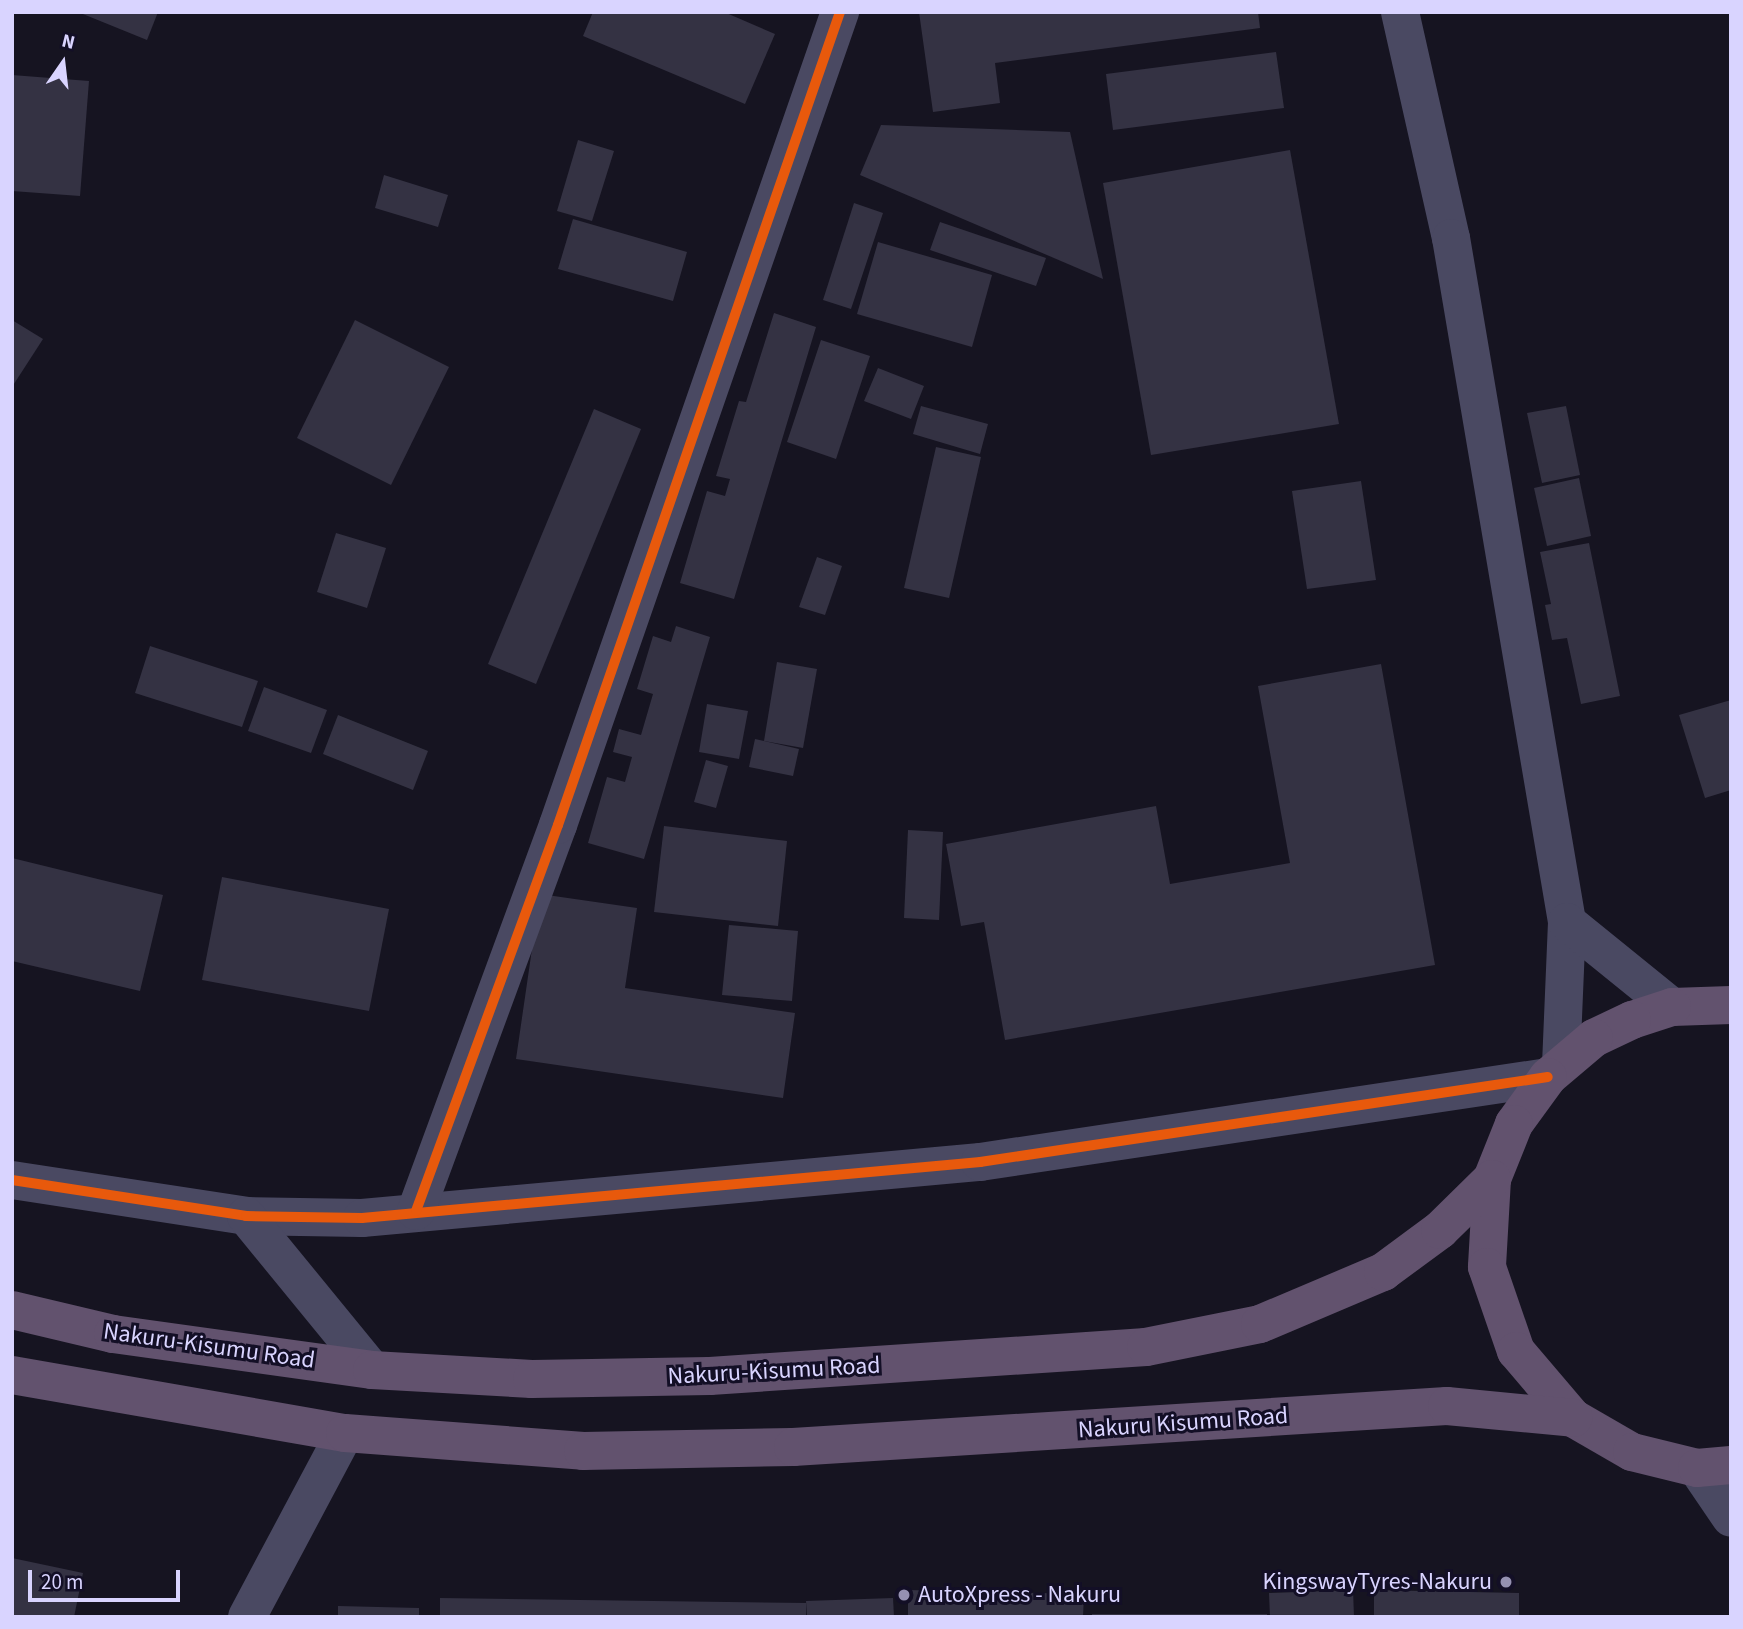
<!DOCTYPE html>
<style>
body{margin:0}
#map{position:relative;width:1743px;height:1629px;overflow:hidden;background:#161421;font-family:"Source Sans 3",sans-serif}
div>[style]{position:absolute}
.building>*{inset:0;background:#343243}
.minor>*{height:38px;margin:-19px;padding:0 19px;transform-origin:19px;border-radius:19px;background:#4a4962}
.tertiary>*{height:38px;margin:-19px;padding:0 19px;transform-origin:19px;border-radius:19px;background:#4a4962}
.trunk>*{height:38px;margin:-19px;padding:0 19px;transform-origin:19px;border-radius:19px;background:#62526e}
.cycleway>*{height:10px;margin:-5px;padding:0 5px;transform-origin:5px;border-radius:5px;background:#e8590c}
.dots>*{width:19px;height:19px;translate:-50% -50%;box-sizing:border-box;border:4px solid #130f26;border-radius:50%}
span{translate:-50% -50%;white-space:nowrap;text-align:center;line-height:1.15;-webkit-text-stroke:6px #130f26;paint-order:stroke}
.street-label{font-size:24px;color:#d9d4ff}
.poi-label{font-size:24px;color:#d9d4ff}
.right{translate:-100% -50%;text-align:right}
.left{translate:0 -50%;text-align:left}
.frame{position:absolute;inset:0;border:14px solid #d9d4ff;pointer-events:none}
.north{position:absolute;left:28px;top:28px;width:70px;height:70px;-webkit-text-stroke:5px #130f26;paint-order:stroke;rotate:14deg;font-size:19px;font-weight:700;line-height:28px;text-align:center;color:#d9d4ff}
.north::after{content:'';display:block;margin:auto;width:24px;height:32px;background:#d9d4ff;clip-path:polygon(50% 0,100% 100%,50% 72%,0 100%)}
.scale{position:absolute;left:28px;top:1570px;width:152px;height:32px;box-sizing:border-box;border:4px solid #d9d4ff;border-top:0;padding-left:9px;font-size:21px;line-height:24px;white-space:nowrap;color:#d9d4ff;-webkit-text-stroke:5px #130f26;paint-order:stroke}
</style>
<div id="map">
<div class="building">
<i style="clip-path:polygon(78px 12px,158px 12px,147px 40px)"></i>
<i style="clip-path:polygon(593px 12px,724px 12px,775px 34px,745px 104px,583px 36px)"></i>
<i style="clip-path:polygon(919px 12px,1258px 12px,1260px 28px,995px 63px,1000px 103px,933px 112px)"></i>
<i style="clip-path:polygon(1276px 52px,1284px 108px,1113px 130px,1106px 74px)"></i>
<i style="clip-path:polygon(12px 75px,89px 81px,80px 196px,12px 191px)"></i>
<i style="clip-path:polygon(881px 125px,1070px 132px,1103px 279px,860px 175px)"></i>
<i style="clip-path:polygon(578px 140px,614px 151px,592px 221px,557px 211px)"></i>
<i style="clip-path:polygon(1290px 150px,1339px 424px,1151px 455px,1103px 183px)"></i>
<i style="clip-path:polygon(384px 175px,448px 195px,438px 227px,375px 208px)"></i>
<i style="clip-path:polygon(854px 203px,883px 213px,851px 309px,823px 300px)"></i>
<i style="clip-path:polygon(573px 219px,687px 252px,673px 301px,558px 269px)"></i>
<i style="clip-path:polygon(940px 222px,1046px 258px,1036px 286px,930px 250px)"></i>
<i style="clip-path:polygon(878px 242px,992px 275px,972px 347px,857px 314px)"></i>
<i style="clip-path:polygon(774px 313px,816px 327px,734px 599px,680px 583px,707px 491px,725px 496px,730px 479px,716px 476px,739px 401px,746px 402px)"></i>
<i style="clip-path:polygon(12px 320px,43px 339px,12px 387px)"></i>
<i style="clip-path:polygon(355px 320px,449px 367px,391px 485px,297px 438px)"></i>
<i style="clip-path:polygon(821px 340px,870px 356px,836px 459px,787px 442px)"></i>
<i style="clip-path:polygon(878px 368px,924px 386px,911px 419px,864px 401px)"></i>
<i style="clip-path:polygon(921px 406px,988px 424px,980px 454px,913px 434px)"></i>
<i style="clip-path:polygon(1566px 406px,1580px 475px,1542px 483px,1527px 413px)"></i>
<i style="clip-path:polygon(594px 409px,641px 429px,536px 684px,488px 664px)"></i>
<i style="clip-path:polygon(936px 447px,981px 457px,949px 598px,904px 588px)"></i>
<i style="clip-path:polygon(1579px 478px,1591px 536px,1547px 546px,1534px 488px)"></i>
<i style="clip-path:polygon(1361px 481px,1376px 580px,1307px 589px,1292px 491px)"></i>
<i style="clip-path:polygon(336px 533px,386px 548px,367px 608px,317px 592px)"></i>
<i style="clip-path:polygon(1589px 543px,1620px 696px,1581px 704px,1567px 638px,1552px 640px,1545px 605px,1551px 604px,1540px 552px)"></i>
<i style="clip-path:polygon(817px 557px,842px 566px,825px 615px,799px 607px)"></i>
<i style="clip-path:polygon(676px 626px,710px 637px,644px 859px,588px 843px,607px 777px,625px 782px,632px 757px,613px 752px,619px 729px,641px 735px,653px 694px,637px 689px,653px 636px,671px 642px)"></i>
<i style="clip-path:polygon(150px 646px,258px 681px,242px 727px,135px 693px)"></i>
<i style="clip-path:polygon(777px 662px,817px 669px,803px 748px,764px 741px)"></i>
<i style="clip-path:polygon(1381px 664px,1435px 965px,1005px 1040px,984px 922px,961px 926px,946px 844px,1156px 806px,1170px 884px,1290px 863px,1258px 686px)"></i>
<i style="clip-path:polygon(264px 687px,327px 710px,311px 753px,248px 731px)"></i>
<i style="clip-path:polygon(1731px 700px,1731px 790px,1705px 798px,1679px 715px)"></i>
<i style="clip-path:polygon(707px 704px,748px 711px,739px 759px,699px 752px)"></i>
<i style="clip-path:polygon(338px 715px,428px 751px,413px 790px,323px 754px)"></i>
<i style="clip-path:polygon(755px 739px,799px 749px,793px 776px,749px 767px)"></i>
<i style="clip-path:polygon(706px 760px,728px 766px,716px 808px,694px 802px)"></i>
<i style="clip-path:polygon(664px 826px,787px 841px,778px 926px,654px 912px)"></i>
<i style="clip-path:polygon(908px 830px,943px 832px,939px 920px,904px 918px)"></i>
<i style="clip-path:polygon(12px 858px,163px 895px,140px 991px,12px 961px)"></i>
<i style="clip-path:polygon(222px 877px,389px 909px,369px 1011px,202px 980px)"></i>
<i style="clip-path:polygon(540px 894px,637px 908px,625px 988px,795px 1013px,783px 1098px,516px 1059px)"></i>
<i style="clip-path:polygon(729px 925px,798px 931px,792px 1001px,722px 995px)"></i>
<i style="clip-path:polygon(12px 1558px,83px 1573px,74px 1617px,12px 1617px)"></i>
<i style="clip-path:polygon(908px 1590px,1084px 1594px,1083px 1617px,908px 1617px)"></i>
<i style="clip-path:polygon(1353px 1590px,1354px 1617px,1270px 1617px,1269px 1593px)"></i>
<i style="clip-path:polygon(1374px 1590px,1519px 1593px,1519px 1617px,1374px 1617px)"></i>
<i style="clip-path:polygon(440px 1598px,806px 1603px,806px 1617px,440px 1617px)"></i>
<i style="clip-path:polygon(893px 1598px,894px 1617px,807px 1617px,806px 1601px)"></i>
<i style="clip-path:polygon(338px 1606px,419px 1608px,419px 1617px,338px 1617px)"></i>
<i style="clip-path:polygon(1092px 1614px,1267px 1614px,1267px 1617px,1092px 1617px)"></i>
</div>
<div class="minor">
<i style="left:1400px;top:12px;width:232px;rotate:77.3deg"></i>
<i style="left:1451px;top:238px;width:694px;rotate:80.37deg"></i>
<i style="left:1567px;top:922px;width:142px;rotate:92.4deg"></i>
<i style="left:1567px;top:922px;width:135px;rotate:39deg"></i>
<i style="left:12px;top:1180px;width:237px;rotate:8.7deg"></i>
<i style="left:246px;top:1216px;width:116px;rotate:1deg"></i>
<i style="left:362px;top:1218px;width:621px;rotate:-5.18deg"></i>
<i style="left:980px;top:1162px;width:574px;rotate:-8.51deg"></i>
<i style="left:416px;top:1211px;width:411px;rotate:-69.8deg"></i>
<i style="left:558px;top:825px;width:861px;rotate:-70.87deg"></i>
<i style="left:246px;top:1216px;width:199px;rotate:50.7deg"></i>
<i style="left:247px;top:1617px;width:208px;rotate:-62deg"></i>
</div>
<div class="tertiary">
<i style="left:1697px;top:1468px;width:60px;rotate:55.8deg"></i>
</div>
<div class="trunk">
<i style="left:1731px;top:1005px;width:59px;rotate:178.1deg"></i>
<i style="left:1672px;top:1007px;width:42px;rotate:162deg"></i>
<i style="left:1632px;top:1020px;width:42px;rotate:154.7deg"></i>
<i style="left:1594px;top:1038px;width:60px;rotate:139.7deg"></i>
<i style="left:1548px;top:1077px;width:58px;rotate:125.9deg"></i>
<i style="left:1514px;top:1124px;width:59px;rotate:111.8deg"></i>
<i style="left:1492px;top:1179px;width:88px;rotate:93.3deg"></i>
<i style="left:1487px;top:1267px;width:89px;rotate:71deg"></i>
<i style="left:1516px;top:1351px;width:88px;rotate:49.6deg"></i>
<i style="left:1573px;top:1418px;width:68px;rotate:30deg"></i>
<i style="left:1632px;top:1452px;width:67px;rotate:13.8deg"></i>
<i style="left:1697px;top:1468px;width:34px;rotate:-5deg"></i>
<i style="left:12px;top:1310px;width:104px;rotate:13.4deg"></i>
<i style="left:113px;top:1334px;width:261px;rotate:7.9deg"></i>
<i style="left:372px;top:1370px;width:160px;rotate:3.2deg"></i>
<i style="left:532px;top:1379px;width:178px;rotate:-1deg"></i>
<i style="left:710px;top:1376px;width:437px;rotate:-3.8deg"></i>
<i style="left:1146px;top:1347px;width:116px;rotate:-11.4deg"></i>
<i style="left:1260px;top:1324px;width:134px;rotate:-22.9deg"></i>
<i style="left:1383px;top:1272px;width:71px;rotate:-36.4deg"></i>
<i style="left:1440px;top:1230px;width:73px;rotate:-44.4deg"></i>
<i style="left:12px;top:1375px;width:338px;rotate:9.9deg"></i>
<i style="left:345px;top:1433px;width:239px;rotate:4.3deg"></i>
<i style="left:583px;top:1451px;width:210px;rotate:-1.1deg"></i>
<i style="left:793px;top:1447px;width:655px;rotate:-3.59deg"></i>
<i style="left:1447px;top:1406px;width:127px;rotate:5.4deg"></i>
</div>
<div class="cycleway">
<i style="left:12px;top:1180px;width:237px;rotate:8.7deg"></i>
<i style="left:246px;top:1216px;width:116px;rotate:1deg"></i>
<i style="left:362px;top:1218px;width:621px;rotate:-5.18deg"></i>
<i style="left:980px;top:1162px;width:574px;rotate:-8.51deg"></i>
<i style="left:416px;top:1211px;width:411px;rotate:-69.8deg"></i>
<i style="left:558px;top:825px;width:861px;rotate:-70.87deg"></i>
</div>
<div class="dots">
<i style="left:1506px;top:1582px;background:#9591b1"></i>
<i style="left:904px;top:1595px;background:#9591b1"></i>
</div>
<div class="street-label">
<span style="left:209px;top:1346px;rotate:8deg">Nakuru-Kisumu Road</span>
<span style="left:774px;top:1371px;rotate:-3deg">Nakuru-Kisumu Road</span>
<span style="left:1183px;top:1423px;rotate:-4deg">Nakuru Kisumu Road</span>
</div>
<div class="poi-label">
<span class="right" style="left:1492px;top:1582px">KingswayTyres-Nakuru</span>
<span class="left" style="left:918px;top:1595px">AutoXpress - Nakuru</span>
</div>
<div class="frame"></div>
<div class="north">N</div>
<div class="scale">20 m</div>
</div>
